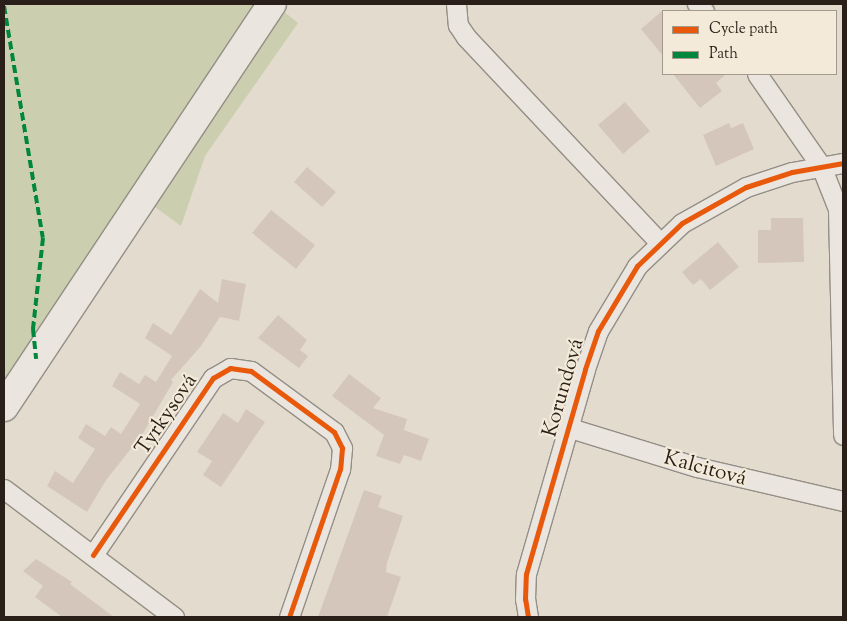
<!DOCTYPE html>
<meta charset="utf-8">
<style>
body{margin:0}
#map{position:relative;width:847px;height:621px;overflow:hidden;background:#e3dcce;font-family:"Sorts Mill Goudy",serif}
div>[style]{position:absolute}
.green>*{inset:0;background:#cbceaf}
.building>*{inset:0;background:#d5c6bc}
.roads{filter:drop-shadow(1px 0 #948e86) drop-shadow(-1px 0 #948e86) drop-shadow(0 1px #948e86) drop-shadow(0 -1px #948e86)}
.street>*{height:19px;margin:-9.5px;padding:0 9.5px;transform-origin:9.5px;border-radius:9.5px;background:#eae5de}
.secondary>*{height:28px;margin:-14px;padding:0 14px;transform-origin:14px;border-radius:14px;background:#eae5de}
.quiet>*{height:4px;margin-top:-2px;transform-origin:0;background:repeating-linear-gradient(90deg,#00873e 0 8px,transparent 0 12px)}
.cycleway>*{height:5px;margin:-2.5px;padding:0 2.5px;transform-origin:2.5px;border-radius:2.5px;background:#e8590c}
span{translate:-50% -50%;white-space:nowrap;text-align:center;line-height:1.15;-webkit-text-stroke:4.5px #f3ead9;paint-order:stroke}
.street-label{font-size:21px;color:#2a1f19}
.frame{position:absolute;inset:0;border:5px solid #2a1f19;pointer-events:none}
.legend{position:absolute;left:662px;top:10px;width:175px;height:65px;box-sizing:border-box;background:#f3ead9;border:1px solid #a3998c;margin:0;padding:6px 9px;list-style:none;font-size:15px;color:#2a1f19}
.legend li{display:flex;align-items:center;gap:10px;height:25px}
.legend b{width:25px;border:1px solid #a3998c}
</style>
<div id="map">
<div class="green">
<i style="clip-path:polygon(4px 4px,257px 4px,4px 391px)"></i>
<i style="clip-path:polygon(282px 10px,298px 23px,205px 156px,181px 226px,155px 207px)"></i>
</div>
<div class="building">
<i style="clip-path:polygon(663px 10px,663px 56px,641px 29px)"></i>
<i style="clip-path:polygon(673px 74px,726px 74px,716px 83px,722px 91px,700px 108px)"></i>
<i style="clip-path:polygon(625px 102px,650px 131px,623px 154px,598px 125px)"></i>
<i style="clip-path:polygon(729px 123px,731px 128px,743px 123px,754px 149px,716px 166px,703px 135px)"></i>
<i style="clip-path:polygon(307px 167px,336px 192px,322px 207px,294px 182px)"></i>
<i style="clip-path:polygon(271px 210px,315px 245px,296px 269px,252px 233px)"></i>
<i style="clip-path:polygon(771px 218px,803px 218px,804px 262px,758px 263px,758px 230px,771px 230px)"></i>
<i style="clip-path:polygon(718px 242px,739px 267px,710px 290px,701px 279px,693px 285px,682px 272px)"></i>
<i style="clip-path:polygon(222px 279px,246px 284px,239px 321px,220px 317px,201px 346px,171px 380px,173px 382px,142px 435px,106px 480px,87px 512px,47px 486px,55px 471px,73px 483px,95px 449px,78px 438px,86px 424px,105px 436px,111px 427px,121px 434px,140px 404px,112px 386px,120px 372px,139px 384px,145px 375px,156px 382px,172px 356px,145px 338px,153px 323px,171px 335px,200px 289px,218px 303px)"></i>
<i style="clip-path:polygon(278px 315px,307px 340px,300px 350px,308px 356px,299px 368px,258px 338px)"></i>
<i style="clip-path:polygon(349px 374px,381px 398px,373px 408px,407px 419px,404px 430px,429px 439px,421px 461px,404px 455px,400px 464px,376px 456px,384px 435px,332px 396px)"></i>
<i style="clip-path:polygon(246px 409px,265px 422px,221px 487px,203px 475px,212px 461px,197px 452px,223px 413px,238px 423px)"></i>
<i style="clip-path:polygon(364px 490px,382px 496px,378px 507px,403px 516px,387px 563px,386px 572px,401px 577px,387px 617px,318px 617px)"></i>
<i style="clip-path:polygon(36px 559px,72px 582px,70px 584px,114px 617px,62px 617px,35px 597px,43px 586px,23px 571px)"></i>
</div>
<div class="roads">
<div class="street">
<i style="left:456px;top:4px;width:21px;rotate:85deg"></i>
<i style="left:458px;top:25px;width:14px;rotate:56deg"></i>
<i style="left:466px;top:37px;width:282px;rotate:46.7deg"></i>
<i style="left:697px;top:4px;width:10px;rotate:45deg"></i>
<i style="left:757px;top:74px;width:112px;rotate:55.2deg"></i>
<i style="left:821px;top:166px;width:46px;rotate:68.4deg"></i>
<i style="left:838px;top:209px;width:226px;rotate:88.7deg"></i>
<i style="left:570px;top:428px;width:133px;rotate:17.1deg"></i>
<i style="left:697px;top:467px;width:150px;rotate:13.1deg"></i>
<i style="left:4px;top:489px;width:213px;rotate:37deg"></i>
<i style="left:93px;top:555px;width:214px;rotate:-55.9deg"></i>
<i style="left:213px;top:378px;width:20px;rotate:-30deg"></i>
<i style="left:230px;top:368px;width:21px;rotate:8deg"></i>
<i style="left:251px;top:371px;width:103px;rotate:36.3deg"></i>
<i style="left:334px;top:432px;width:18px;rotate:63deg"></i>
<i style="left:342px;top:448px;width:21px;rotate:95deg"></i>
<i style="left:340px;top:469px;width:157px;rotate:109deg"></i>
<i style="left:528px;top:617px;width:18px;rotate:-99deg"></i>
<i style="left:525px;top:599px;width:25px;rotate:-88deg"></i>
<i style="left:526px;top:574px;width:213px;rotate:-73.9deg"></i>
<i style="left:585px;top:369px;width:40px;rotate:-71.1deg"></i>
<i style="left:598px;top:331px;width:76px;rotate:-59deg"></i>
<i style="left:637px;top:266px;width:62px;rotate:-43.7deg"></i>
<i style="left:682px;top:223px;width:73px;rotate:-29.4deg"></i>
<i style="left:746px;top:187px;width:48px;rotate:-18.1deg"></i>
<i style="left:792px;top:172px;width:52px;rotate:-10deg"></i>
</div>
<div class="secondary">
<i style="left:4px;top:407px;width:484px;rotate:-56.4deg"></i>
</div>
</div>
<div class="quiet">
<i style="left:4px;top:6px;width:235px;rotate:80.5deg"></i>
<i style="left:43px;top:238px;width:92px;rotate:96.3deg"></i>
<i style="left:33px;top:329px;width:30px;rotate:84deg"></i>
</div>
<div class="cycleway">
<i style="left:93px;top:555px;width:214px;rotate:-55.9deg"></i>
<i style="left:213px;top:378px;width:20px;rotate:-30deg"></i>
<i style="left:230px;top:368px;width:21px;rotate:8deg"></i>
<i style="left:251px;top:371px;width:103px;rotate:36.3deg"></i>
<i style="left:334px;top:432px;width:18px;rotate:63deg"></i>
<i style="left:342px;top:448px;width:21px;rotate:95deg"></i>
<i style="left:340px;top:469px;width:157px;rotate:109deg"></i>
<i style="left:528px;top:617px;width:18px;rotate:-99deg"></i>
<i style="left:525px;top:599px;width:25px;rotate:-88deg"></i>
<i style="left:526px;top:574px;width:213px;rotate:-73.9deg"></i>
<i style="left:585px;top:369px;width:40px;rotate:-71.1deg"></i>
<i style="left:598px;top:331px;width:76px;rotate:-59deg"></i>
<i style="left:637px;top:266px;width:62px;rotate:-43.7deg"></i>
<i style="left:682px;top:223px;width:73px;rotate:-29.4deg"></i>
<i style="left:746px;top:187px;width:48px;rotate:-18.1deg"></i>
<i style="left:792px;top:172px;width:52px;rotate:-10deg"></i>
</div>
<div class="street-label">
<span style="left:564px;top:388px;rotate:-74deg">Korundová</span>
<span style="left:167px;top:415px;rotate:-56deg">Tyrkysová</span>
<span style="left:705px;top:469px;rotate:15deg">Kalcitová</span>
</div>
<div class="frame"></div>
<ul class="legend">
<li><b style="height:6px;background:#e8590c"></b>Cycle path</li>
<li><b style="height:6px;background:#00873e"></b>Path</li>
</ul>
</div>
